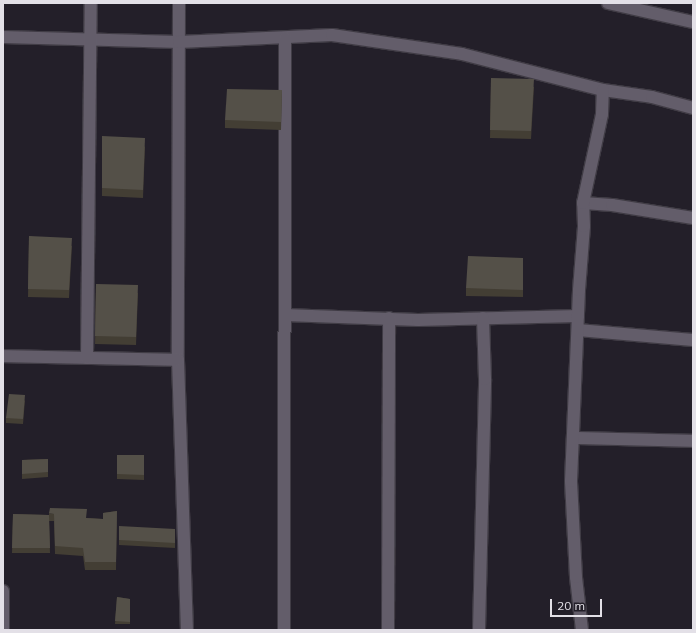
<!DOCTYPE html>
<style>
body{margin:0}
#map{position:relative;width:696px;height:633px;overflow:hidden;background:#231f29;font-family:Mulish,sans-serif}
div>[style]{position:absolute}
.roads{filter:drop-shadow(1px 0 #403c45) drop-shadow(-1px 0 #403c45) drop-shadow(0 1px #403c45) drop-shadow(0 -1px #403c45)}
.street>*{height:12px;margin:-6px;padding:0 6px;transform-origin:6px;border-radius:6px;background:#635d6a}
.wall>*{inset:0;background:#433e34}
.building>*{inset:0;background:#545048}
span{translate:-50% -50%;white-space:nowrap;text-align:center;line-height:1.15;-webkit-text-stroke:3px #231f29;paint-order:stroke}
.frame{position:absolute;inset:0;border:4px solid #e3e0e7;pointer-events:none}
.scale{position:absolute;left:550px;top:599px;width:52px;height:18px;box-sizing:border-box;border:2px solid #e3e0e7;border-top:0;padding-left:5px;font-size:12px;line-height:14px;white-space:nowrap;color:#e3e0e7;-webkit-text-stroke:3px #231f29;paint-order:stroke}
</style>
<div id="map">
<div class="roads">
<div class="street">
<i style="left:179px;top:3px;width:357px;rotate:90.2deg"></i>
<i style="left:178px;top:360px;width:270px;rotate:88.1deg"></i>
<i style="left:608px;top:3px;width:87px;rotate:12.6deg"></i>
<i style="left:3px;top:37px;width:176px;rotate:1.6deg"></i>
<i style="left:179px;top:42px;width:153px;rotate:-2.6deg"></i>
<i style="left:332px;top:35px;width:131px;rotate:8.3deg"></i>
<i style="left:462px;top:54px;width:146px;rotate:14.3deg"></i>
<i style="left:603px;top:90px;width:49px;rotate:8.1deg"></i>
<i style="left:652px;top:97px;width:42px;rotate:15deg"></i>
<i style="left:583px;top:203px;width:29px;rotate:4deg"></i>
<i style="left:612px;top:205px;width:82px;rotate:9.1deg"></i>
<i style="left:285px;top:315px;width:133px;rotate:2.2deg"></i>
<i style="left:418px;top:320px;width:160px;rotate:-1.4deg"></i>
<i style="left:578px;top:330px;width:115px;rotate:5deg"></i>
<i style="left:3px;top:356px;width:175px;rotate:1.3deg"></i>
<i style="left:87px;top:358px;width:355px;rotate:-89.4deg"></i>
<i style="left:573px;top:438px;width:120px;rotate:1.4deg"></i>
<i style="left:3px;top:591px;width:39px;rotate:90deg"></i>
<i style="left:284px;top:630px;width:592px;rotate:-89.9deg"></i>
<i style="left:388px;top:630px;width:312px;rotate:-89.8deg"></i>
<i style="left:479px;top:630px;width:251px;rotate:-88.6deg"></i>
<i style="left:485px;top:379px;width:61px;rotate:-91.9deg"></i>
<i style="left:582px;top:630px;width:53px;rotate:-96.5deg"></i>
<i style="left:576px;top:577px;width:96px;rotate:-93deg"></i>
<i style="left:571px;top:481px;width:191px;rotate:-87.6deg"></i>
<i style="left:579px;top:290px;width:64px;rotate:-85.5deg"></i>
<i style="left:584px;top:226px;width:23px;rotate:-92deg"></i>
<i style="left:583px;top:203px;width:91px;rotate:-77.9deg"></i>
<i style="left:602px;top:114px;width:24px;rotate:-88deg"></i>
</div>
</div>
<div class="wall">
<i style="clip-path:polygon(491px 78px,534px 87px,531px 139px,490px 138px)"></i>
<i style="clip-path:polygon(282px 90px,281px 130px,225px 128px,225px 120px)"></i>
<i style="clip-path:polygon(145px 146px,143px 198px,102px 196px,102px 188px)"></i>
<i style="clip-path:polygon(29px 236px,72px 246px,69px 298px,28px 297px)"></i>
<i style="clip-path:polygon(523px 258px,523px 297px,466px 296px,466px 288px)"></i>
<i style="clip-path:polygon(96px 284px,138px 293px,136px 345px,95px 344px)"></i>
<i style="clip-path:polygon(25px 400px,23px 424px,6px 423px,6px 418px)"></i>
<i style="clip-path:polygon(117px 455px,144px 455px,144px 480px,117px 479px)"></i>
<i style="clip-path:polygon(48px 459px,48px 477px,22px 479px,22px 460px)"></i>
<i style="clip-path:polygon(117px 511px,116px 570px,85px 570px,83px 556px,55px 554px,54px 521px,49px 521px,50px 553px,12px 553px,13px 514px,49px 515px,49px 513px,87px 518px,103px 519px,103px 513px)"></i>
<i style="clip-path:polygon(175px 529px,175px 548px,119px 545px,119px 540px)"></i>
<i style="clip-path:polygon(117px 597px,130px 599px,130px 624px,115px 624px)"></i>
</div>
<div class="building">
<i style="clip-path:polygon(491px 78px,534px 79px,531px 131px,490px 130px)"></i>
<i style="clip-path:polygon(227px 89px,282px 90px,281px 122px,225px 120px)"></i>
<i style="clip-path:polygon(102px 136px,145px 138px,143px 190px,102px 188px)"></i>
<i style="clip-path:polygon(29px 236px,72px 238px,69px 290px,28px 289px)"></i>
<i style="clip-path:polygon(468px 256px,523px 258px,523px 290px,466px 288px)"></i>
<i style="clip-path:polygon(96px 284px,138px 285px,136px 337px,95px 336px)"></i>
<i style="clip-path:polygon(9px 394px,25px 395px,23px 419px,6px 418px)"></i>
<i style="clip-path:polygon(117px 455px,144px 455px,144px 475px,117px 474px)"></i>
<i style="clip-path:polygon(48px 459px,48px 472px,22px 474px,22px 460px)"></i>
<i style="clip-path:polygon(50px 508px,87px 509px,86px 518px,103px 519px,103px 513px,117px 511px,116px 562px,85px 562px,83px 548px,55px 546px,54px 514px,49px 513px)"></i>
<i style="clip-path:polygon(13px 514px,49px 515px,50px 548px,12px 548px)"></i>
<i style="clip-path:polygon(119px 526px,175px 529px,175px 543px,119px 540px)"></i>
<i style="clip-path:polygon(117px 597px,130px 599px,130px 622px,115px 621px)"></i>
</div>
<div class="frame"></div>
<div class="scale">20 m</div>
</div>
